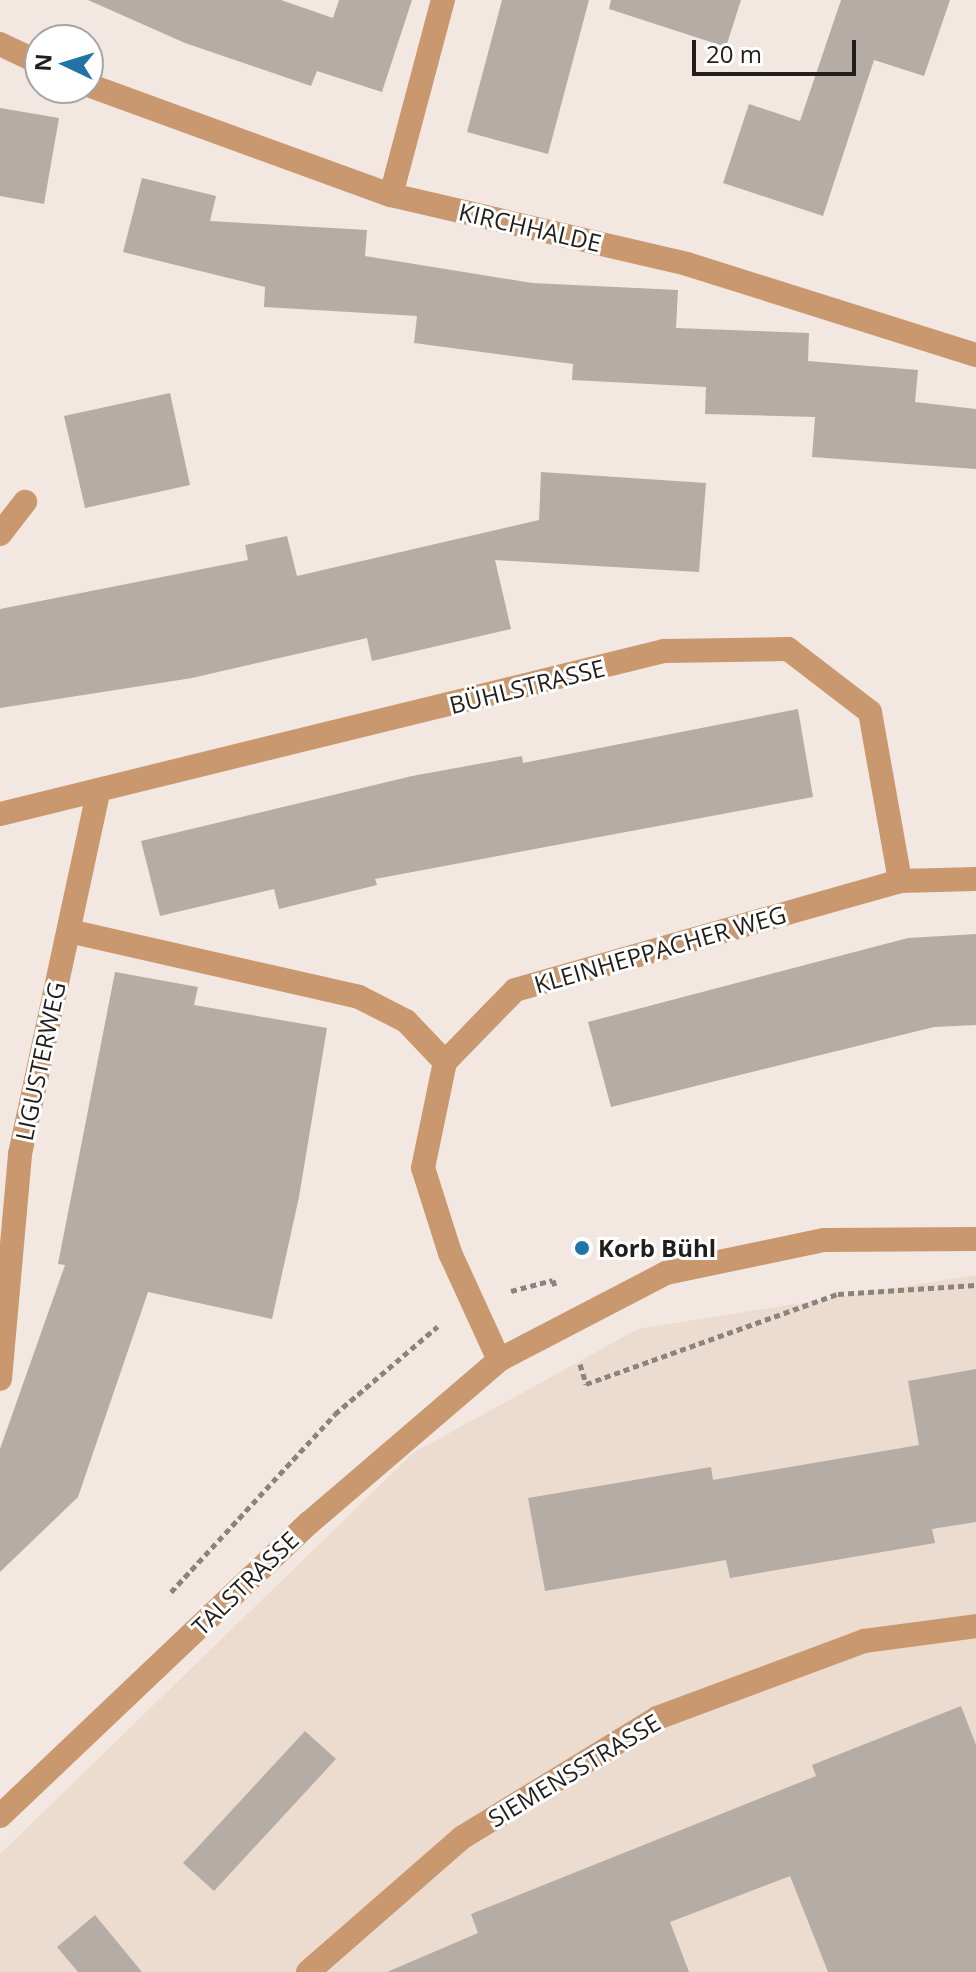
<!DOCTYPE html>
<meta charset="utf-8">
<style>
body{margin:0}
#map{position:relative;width:976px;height:1972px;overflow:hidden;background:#f2e8e1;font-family:"Open Sans",sans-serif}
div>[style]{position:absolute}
.built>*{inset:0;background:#ecdccf}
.building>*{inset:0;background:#b5aca5}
.path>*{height:5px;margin-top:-2.5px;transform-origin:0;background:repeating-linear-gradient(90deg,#8a837e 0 6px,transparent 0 10px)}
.service>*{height:24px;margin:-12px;padding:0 12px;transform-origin:12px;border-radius:12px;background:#ca986f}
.minor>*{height:24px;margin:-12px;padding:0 12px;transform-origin:12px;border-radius:12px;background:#ca986f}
.tertiary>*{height:24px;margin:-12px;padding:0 12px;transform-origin:12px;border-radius:12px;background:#ca986f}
.dots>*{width:22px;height:22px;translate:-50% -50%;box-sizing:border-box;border:4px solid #fff;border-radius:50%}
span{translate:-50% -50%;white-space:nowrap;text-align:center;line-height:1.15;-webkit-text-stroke:6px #fff;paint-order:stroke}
.street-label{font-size:24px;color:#211e1b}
.poi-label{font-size:24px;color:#211e1b;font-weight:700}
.left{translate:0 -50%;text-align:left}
.north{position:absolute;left:24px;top:24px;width:80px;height:80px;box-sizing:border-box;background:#fff;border:2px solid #a6a5a4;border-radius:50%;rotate:274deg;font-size:22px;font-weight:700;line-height:32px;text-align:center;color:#211e1b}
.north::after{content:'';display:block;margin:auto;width:28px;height:36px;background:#2274a5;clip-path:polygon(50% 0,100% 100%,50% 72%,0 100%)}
.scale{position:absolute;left:692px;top:40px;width:164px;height:36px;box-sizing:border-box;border:4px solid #211e1b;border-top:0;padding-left:10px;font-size:24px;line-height:28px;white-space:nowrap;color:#211e1b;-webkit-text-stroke:6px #fff;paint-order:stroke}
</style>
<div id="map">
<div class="built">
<i style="clip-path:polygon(976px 1275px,976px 1972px,0 1972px,0 1854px,413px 1453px,638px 1329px)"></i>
</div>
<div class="building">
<i style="clip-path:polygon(88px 0,281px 0,333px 18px,339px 0,412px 0,382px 92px,317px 71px,311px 86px,185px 43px)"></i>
<i style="clip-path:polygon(502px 0,589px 0,548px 154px,467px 132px)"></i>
<i style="clip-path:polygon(611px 0,741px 0,726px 47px,609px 9px)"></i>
<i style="clip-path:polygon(841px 0,950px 0,924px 76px,874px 60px,823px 216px,723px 183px,749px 104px,800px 121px)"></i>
<i style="clip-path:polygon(0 108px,59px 118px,44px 204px,0 196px)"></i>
<i style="clip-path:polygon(142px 178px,216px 196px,210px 221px,367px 230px,365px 256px,532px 283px,678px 290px,676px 328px,809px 333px,808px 361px,918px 370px,915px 402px,976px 409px,976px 469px,812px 457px,815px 417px,705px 414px,706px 387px,572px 380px,573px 364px,414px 343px,417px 316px,264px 307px,265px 287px,123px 252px)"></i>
<i style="clip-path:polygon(170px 393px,190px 485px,85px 508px,64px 416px)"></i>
<i style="clip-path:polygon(541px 472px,706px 483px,699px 572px,495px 560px,511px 629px,372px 661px,367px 638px,192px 678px,0 708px,0 609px,248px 560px,245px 545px,287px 536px,297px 576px,539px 520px)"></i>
<i style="clip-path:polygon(798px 709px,813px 797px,375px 879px,377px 885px,279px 909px,274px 889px,160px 916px,141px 841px,412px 776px,522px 756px,523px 763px)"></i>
<i style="clip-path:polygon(976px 934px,976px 1025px,934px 1027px,611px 1107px,588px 1022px,908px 938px)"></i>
<i style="clip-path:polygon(115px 972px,198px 987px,194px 1005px,327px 1028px,299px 1197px,272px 1319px,148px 1292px,78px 1497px,0 1572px,0 1449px,65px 1265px,58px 1264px)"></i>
<i style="clip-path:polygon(976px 1369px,976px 1522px,932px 1529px,935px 1543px,730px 1578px,726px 1560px,545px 1591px,528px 1498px,711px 1467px,713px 1480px,919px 1445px,908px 1381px)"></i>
<i style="clip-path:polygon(961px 1706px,976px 1745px,976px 1972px,828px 1972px,790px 1876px,670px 1922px,689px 1972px,387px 1972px,478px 1933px,471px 1914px,816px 1776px,812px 1765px)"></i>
<i style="clip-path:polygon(305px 1731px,336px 1759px,214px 1891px,183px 1863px)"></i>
<i style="clip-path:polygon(95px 1915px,142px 1972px,78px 1972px,57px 1947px)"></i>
</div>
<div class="path">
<i style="left:511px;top:1291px;width:43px;rotate:-14.7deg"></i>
<i style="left:553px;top:1280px;width:6px;rotate:72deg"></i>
<i style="left:580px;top:1364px;width:21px;rotate:73deg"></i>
<i style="left:586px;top:1384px;width:268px;rotate:-19.7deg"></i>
<i style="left:838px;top:1294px;width:138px;rotate:-3.7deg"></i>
<i style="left:171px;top:1592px;width:242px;rotate:-47.3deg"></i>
<i style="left:335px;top:1414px;width:135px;rotate:-40.5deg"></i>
</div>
<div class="service">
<i style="left:69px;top:931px;width:297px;rotate:12.8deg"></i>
<i style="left:359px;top:997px;width:53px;rotate:27.1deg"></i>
<i style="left:406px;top:1021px;width:57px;rotate:46.4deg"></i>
</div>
<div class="minor">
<i style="left:0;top:44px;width:44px;rotate:25.4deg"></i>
<i style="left:88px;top:85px;width:322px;rotate:20deg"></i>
<i style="left:391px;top:195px;width:304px;rotate:13.1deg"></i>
<i style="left:687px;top:264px;width:303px;rotate:17.5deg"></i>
<i style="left:391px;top:195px;width:202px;rotate:-75.1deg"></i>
<i style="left:0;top:534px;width:41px;rotate:-52deg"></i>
<i style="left:0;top:814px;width:684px;rotate:-13.79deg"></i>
<i style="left:664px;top:651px;width:124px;rotate:-0.9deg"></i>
<i style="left:788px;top:649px;width:103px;rotate:37.5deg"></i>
<i style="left:870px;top:712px;width:172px;rotate:79.9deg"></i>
<i style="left:499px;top:1360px;width:118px;rotate:-114.6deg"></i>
<i style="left:450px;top:1253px;width:89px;rotate:-107.6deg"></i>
<i style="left:423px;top:1168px;width:108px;rotate:-78.3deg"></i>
<i style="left:445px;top:1062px;width:100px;rotate:-45.8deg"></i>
<i style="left:515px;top:990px;width:400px;rotate:-15.8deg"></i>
<i style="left:900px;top:881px;width:76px;rotate:-1.5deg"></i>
<i style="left:0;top:1379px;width:226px;rotate:-84.9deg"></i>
<i style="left:20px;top:1154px;width:369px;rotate:-77.8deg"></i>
<i style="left:308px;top:1972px;width:206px;rotate:-41.1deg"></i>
<i style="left:463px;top:1837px;width:228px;rotate:-31.5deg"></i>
<i style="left:657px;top:1718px;width:221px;rotate:-20.4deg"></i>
<i style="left:864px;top:1641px;width:113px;rotate:-7.6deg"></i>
</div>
<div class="tertiary">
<i style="left:0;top:1816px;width:426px;rotate:-43.5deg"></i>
<i style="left:309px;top:1523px;width:250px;rotate:-40.6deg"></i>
<i style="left:499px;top:1360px;width:188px;rotate:-27.5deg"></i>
<i style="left:666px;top:1273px;width:161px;rotate:-11.8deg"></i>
<i style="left:824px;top:1240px;width:152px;rotate:-0.4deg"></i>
</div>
<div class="dots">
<i style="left:582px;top:1248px;background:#2274a5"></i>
</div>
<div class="street-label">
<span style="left:530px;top:227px;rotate:13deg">KIRCHHALDE</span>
<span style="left:527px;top:686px;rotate:-14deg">BÜHLSTRASSE</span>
<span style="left:660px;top:949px;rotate:-16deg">KLEINHEPPACHER WEG</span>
<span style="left:40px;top:1061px;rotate:-78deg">LIGUSTERWEG</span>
<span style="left:245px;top:1583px;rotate:-44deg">TALSTRASSE</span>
<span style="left:574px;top:1770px;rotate:-31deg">SIEMENSSTRASSE</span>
</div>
<div class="poi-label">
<span class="left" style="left:598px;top:1248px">Korb Bühl</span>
</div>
<div class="north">N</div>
<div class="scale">20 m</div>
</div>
